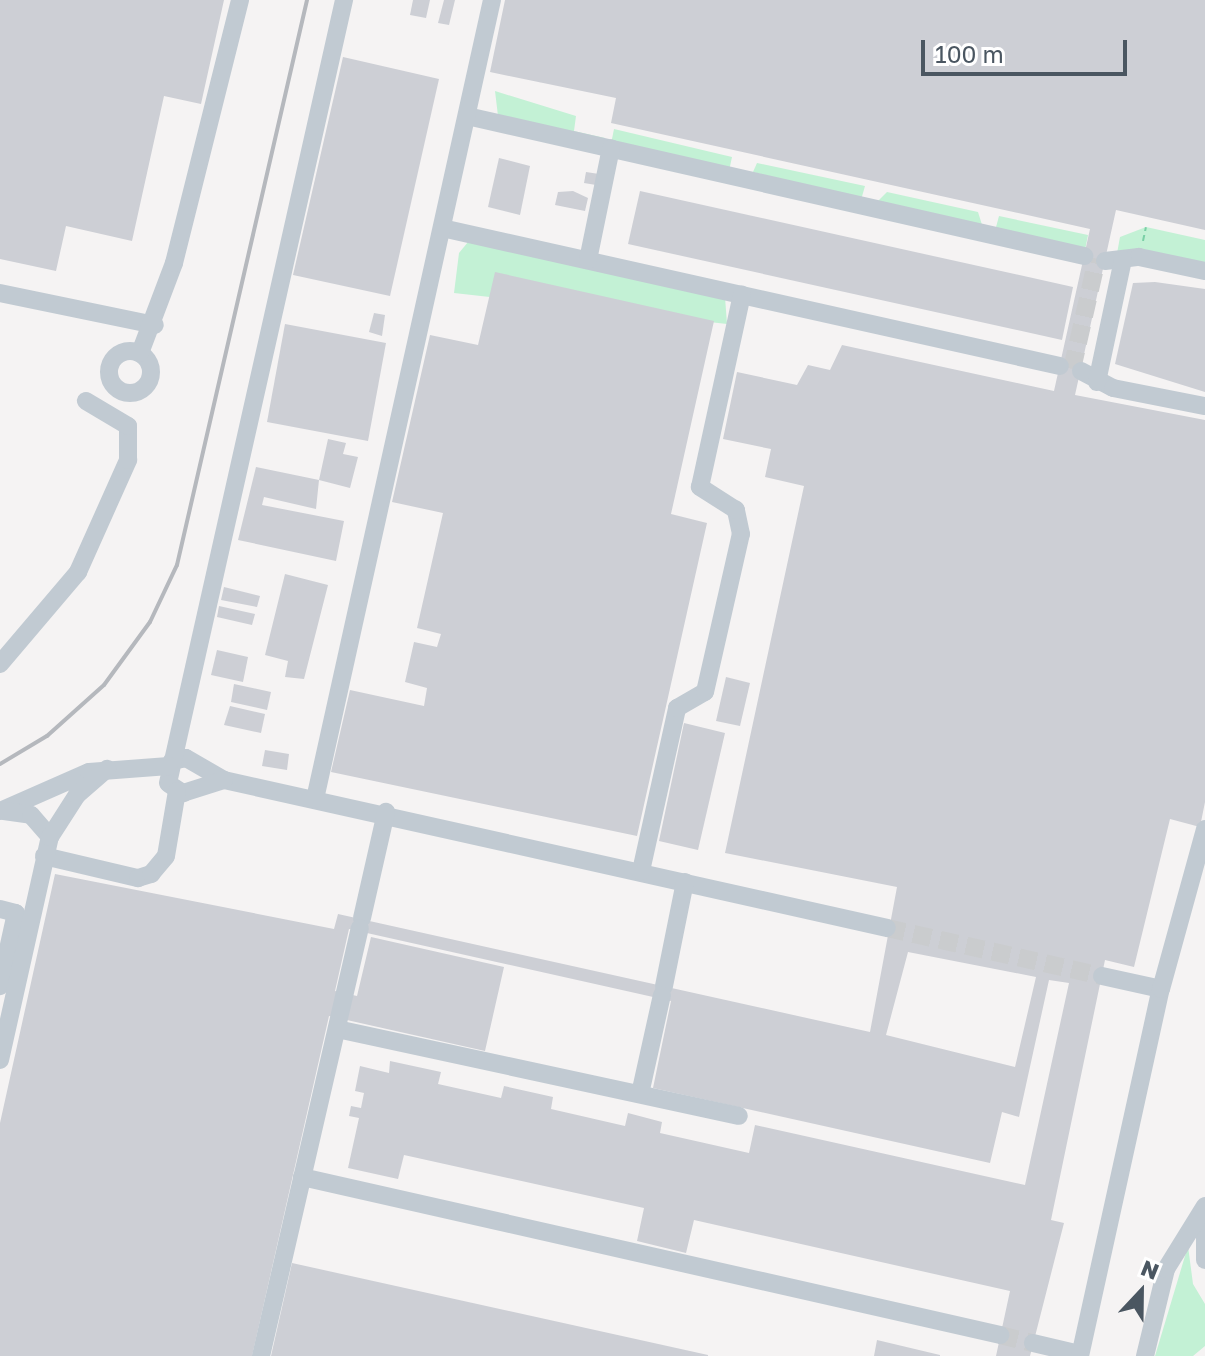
<!DOCTYPE html>
<style>
body{margin:0}
#map{position:relative;width:1205px;height:1356px;overflow:hidden;background:#f5f3f3;font-family:"Golos Text",sans-serif}
div>[style]{position:absolute}
.green>*{inset:0;background:#c3f1d5}
.building>*{inset:0;background:#cdcfd5}
.minor-tunnel>*{height:18px;margin-top:-9px;transform-origin:0;background:repeating-linear-gradient(90deg,#caccce 0 18px,transparent 0 27px)}
.path>*{height:2px;margin-top:-1px;transform-origin:0;background:repeating-linear-gradient(90deg,#7ad0a6 0 6px,transparent 0 10px)}
.minor>*{height:18px;margin:-9px;padding:0 9px;transform-origin:9px;border-radius:9px;background:#c1cad2}
.minor>.ring{margin:-9px;padding:0;box-sizing:content-box;background:none;border:18px solid #c1cad2;border-radius:50%}
.rail>*{height:4px;margin:-2px;padding:0 2px;transform-origin:2px;border-radius:2px;background:#b5b8bd}
span{translate:-50% -50%;white-space:nowrap;text-align:center;line-height:1.15;-webkit-text-stroke:8px #fff;paint-order:stroke}
.north{position:absolute;left:1101px;top:1252px;width:80px;height:80px;-webkit-text-stroke:6px #fff;paint-order:stroke;rotate:22deg;font-size:22px;font-weight:700;line-height:32px;text-align:center;color:#4a5661}
.north::after{content:'';display:block;margin:auto;width:28px;height:36px;background:#4a5661;clip-path:polygon(50% 0,100% 100%,50% 72%,0 100%)}
.scale{position:absolute;left:921px;top:40px;width:206px;height:36px;box-sizing:border-box;border:4px solid #4a5661;border-top:0;padding-left:10px;font-size:24px;line-height:28px;white-space:nowrap;color:#4a5661;-webkit-text-stroke:6px #fff;paint-order:stroke}
</style>
<div id="map">
<div class="green">
<i style="clip-path:polygon(495px 91px,576px 116px,574px 131px,605px 138px,603px 143px,498px 116px)"></i>
<i style="clip-path:polygon(614px 129px,732px 157px,729px 171px,611px 144px)"></i>
<i style="clip-path:polygon(757px 163px,865px 186px,861px 200px,753px 172px)"></i>
<i style="clip-path:polygon(887px 192px,978px 212px,983px 228px,875px 204px)"></i>
<i style="clip-path:polygon(999px 216px,1088px 235px,1085px 250px,995px 231px)"></i>
<i style="clip-path:polygon(1146px 227px,1205px 240px,1205px 267px,1116px 259px,1120px 237px)"></i>
<i style="clip-path:polygon(468px 242px,725px 297px,727px 324px,454px 293px,459px 253px)"></i>
<i style="clip-path:polygon(1188px 1246px,1193px 1284px,1205px 1304px,1205px 1346px,1193px 1356px,1155px 1356px)"></i>
</div>
<div class="building">
<i style="clip-path:polygon(0 0,224px 0,201px 104px,164px 96px,132px 241px,66px 226px,56px 271px,0 259px)"></i>
<i style="clip-path:polygon(413px 0,430px 0,426px 18px,410px 15px)"></i>
<i style="clip-path:polygon(444px 0,455px 0,449px 25px,438px 23px)"></i>
<i style="clip-path:polygon(evenodd,505px 0,1205px 0,1205px 230px,1116px 210px,1075px 395px,1205px 420px,1205px 802px,1200px 827px,1170px 819px,1134px 967px,1105px 960px,1051px 1220px,1064px 1223px,1030px 1356px,996px 1356px,1010px 1291px,694px 1220px,686px 1253px,637px 1241px,644px 1208px,404px 1155px,398px 1179px,348px 1168px,359px 1118px,349px 1116px,351px 1106px,361px 1108px,364px 1093px,355px 1091px,360px 1066px,389px 1073px,390px 1061px,441px 1072px,438px 1084px,501px 1098px,504px 1086px,553px 1097px,551px 1109px,625px 1126px,628px 1113px,662px 1122px,660px 1133px,749px 1153px,755px 1125px,1025px 1185px,1069px 983px,1049px 980px,1019px 1117px,1002px 1112px,990px 1163px,653px 1088px,671px 1001px,349px 929px,335px 991px,357px 996px,371px 937px,504px 967px,485px 1051px,329px 1016px,252px 1356px,0 1356px,0 1123px,55px 874px,334px 929px,338px 914px,870px 1032px,897px 887px,725px 853px,804px 486px,765px 477px,771px 449px,723px 439px,737px 372px,797px 385px,808px 365px,830px 370px,842px 345px,1054px 391px,1090px 229px,611px 123px,616px 98px,490px 72px,505px 0,908px 952px,1036px 977px,1015px 1067px,886px 1035px,908px 952px)"></i>
<i style="clip-path:polygon(343px 57px,439px 79px,390px 296px,293px 275px)"></i>
<i style="clip-path:polygon(499px 158px,530px 166px,520px 215px,488px 207px)"></i>
<i style="clip-path:polygon(586px 172px,599px 174px,596px 185px,584px 183px)"></i>
<i style="clip-path:polygon(573px 191px,588px 198px,585px 211px,555px 205px,558px 192px)"></i>
<i style="clip-path:polygon(640px 191px,1073px 287px,1062px 340px,628px 244px)"></i>
<i style="clip-path:polygon(495px 272px,714px 321px,671px 514px,707px 523px,637px 836px,331px 772px,350px 690px,424px 706px,427px 688px,405px 682px,414px 642px,437px 647px,441px 634px,417px 628px,443px 513px,392px 502px,430px 335px,478px 345px)"></i>
<i style="clip-path:polygon(1155px 282px,1205px 289px,1205px 392px,1115px 364px,1133px 283px)"></i>
<i style="clip-path:polygon(374px 313px,385px 315px,382px 336px,369px 332px)"></i>
<i style="clip-path:polygon(285px 324px,386px 343px,368px 441px,267px 422px)"></i>
<i style="clip-path:polygon(328px 439px,346px 443px,343px 454px,358px 457px,350px 488px,319px 480px,316px 509px,264px 497px,262px 505px,344px 521px,336px 561px,238px 540px,256px 467px,319px 480px)"></i>
<i style="clip-path:polygon(285px 574px,328px 585px,304px 679px,285px 677px,288px 661px,265px 655px)"></i>
<i style="clip-path:polygon(224px 587px,260px 596px,257px 607px,221px 600px)"></i>
<i style="clip-path:polygon(219px 606px,255px 614px,252px 625px,217px 617px)"></i>
<i style="clip-path:polygon(217px 650px,248px 657px,243px 682px,211px 675px)"></i>
<i style="clip-path:polygon(726px 677px,750px 683px,740px 726px,716px 721px)"></i>
<i style="clip-path:polygon(234px 684px,271px 692px,267px 710px,231px 702px)"></i>
<i style="clip-path:polygon(230px 706px,265px 714px,261px 733px,224px 725px)"></i>
<i style="clip-path:polygon(684px 723px,725px 733px,698px 850px,659px 841px)"></i>
<i style="clip-path:polygon(265px 750px,289px 754px,287px 770px,262px 766px)"></i>
<i style="clip-path:polygon(292px 1263px,708px 1355px,708px 1356px,271px 1356px)"></i>
<i style="clip-path:polygon(877px 1340px,940px 1355px,940px 1356px,874px 1356px)"></i>
</div>
<div class="minor-tunnel">
<i style="left:1072px;top:369px;width:113px;rotate:-77.2deg"></i>
<i style="left:887px;top:928px;width:220px;rotate:12.6deg"></i>
<i style="left:1000px;top:1335px;width:34px;rotate:14deg"></i>
</div>
<div class="path">
<i style="left:1143px;top:241px;width:14px;rotate:-78deg"></i>
</div>
<div class="minor">
<i style="left:467px;top:116px;width:633px;rotate:12.78deg"></i>
<i style="left:442px;top:228px;width:633px;rotate:12.59deg"></i>
<i style="left:588px;top:260px;width:114px;rotate:-78.4deg"></i>
<i style="left:1105px;top:261px;width:34px;rotate:-7deg"></i>
<i style="left:1139px;top:257px;width:67px;rotate:12deg"></i>
<i style="left:0;top:293px;width:158px;rotate:11.7deg"></i>
<i class="ring" style="left:109px;top:351px;width:24px;height:24px"></i>
<i style="left:140px;top:353px;width:96px;rotate:-69.3deg"></i>
<i style="left:174px;top:263px;width:271px;rotate:-75.9deg"></i>
<i style="left:1081px;top:371px;width:36px;rotate:28deg"></i>
<i style="left:1113px;top:388px;width:94px;rotate:11.1deg"></i>
<i style="left:1097px;top:382px;width:125px;rotate:-78deg"></i>
<i style="left:0;top:664px;width:121px;rotate:-49.7deg"></i>
<i style="left:78px;top:572px;width:123px;rotate:-65.9deg"></i>
<i style="left:128px;top:460px;width:34px;rotate:-90deg"></i>
<i style="left:128px;top:426px;width:49px;rotate:-149.2deg"></i>
<i style="left:172px;top:761px;width:14px;rotate:-12deg"></i>
<i style="left:186px;top:758px;width:44px;rotate:30.1deg"></i>
<i style="left:224px;top:780px;width:679px;rotate:12.58deg"></i>
<i style="left:168px;top:783px;width:803px;rotate:-77.33deg"></i>
<i style="left:169px;top:784px;width:17px;rotate:33deg"></i>
<i style="left:183px;top:793px;width:43px;rotate:-17.6deg"></i>
<i style="left:315px;top:799px;width:818px;rotate:-77.51deg"></i>
<i style="left:0;top:811px;width:97px;rotate:-23.7deg"></i>
<i style="left:89px;top:772px;width:80px;rotate:-4.3deg"></i>
<i style="left:4px;top:811px;width:27px;rotate:8deg"></i>
<i style="left:31px;top:815px;width:29px;rotate:49deg"></i>
<i style="left:44px;top:856px;width:97px;rotate:13.2deg"></i>
<i style="left:138px;top:878px;width:14px;rotate:-17deg"></i>
<i style="left:151px;top:874px;width:23px;rotate:-50deg"></i>
<i style="left:166px;top:856px;width:66px;rotate:-80.4deg"></i>
<i style="left:641px;top:871px;width:167px;rotate:-77.5deg"></i>
<i style="left:677px;top:708px;width:32px;rotate:-30deg"></i>
<i style="left:705px;top:692px;width:162px;rotate:-77.2deg"></i>
<i style="left:741px;top:534px;width:25px;rotate:-102deg"></i>
<i style="left:736px;top:510px;width:43px;rotate:-147.4deg"></i>
<i style="left:700px;top:487px;width:197px;rotate:-77.7deg"></i>
<i style="left:0;top:909px;width:16px;rotate:14deg"></i>
<i style="left:16px;top:913px;width:75px;rotate:102.4deg"></i>
<i style="left:362px;top:918px;width:109px;rotate:-77.2deg"></i>
<i style="left:1102px;top:976px;width:60px;rotate:12.4deg"></i>
<i style="left:664px;top:986px;width:106px;rotate:-78.6deg"></i>
<i style="left:337px;top:1029px;width:411px;rotate:12.2deg"></i>
<i style="left:0;top:1060px;width:229px;rotate:-77.4deg"></i>
<i style="left:50px;top:837px;width:50px;rotate:-57.3deg"></i>
<i style="left:77px;top:795px;width:40px;rotate:-41deg"></i>
<i style="left:640px;top:1094px;width:101px;rotate:-77.5deg"></i>
<i style="left:302px;top:1177px;width:716px;rotate:12.75deg"></i>
<i style="left:1205px;top:1224px;width:36px;rotate:90deg"></i>
<i style="left:1033px;top:1343px;width:48px;rotate:13.2deg"></i>
<i style="left:261px;top:1356px;width:439px;rotate:-77deg"></i>
<i style="left:1080px;top:1356px;width:376px;rotate:-77.6deg"></i>
<i style="left:1161px;top:989px;width:166px;rotate:-74.6deg"></i>
<i style="left:1145px;top:1356px;width:89px;rotate:-76.4deg"></i>
<i style="left:1166px;top:1269px;width:74px;rotate:-58.2deg"></i>
</div>
<div class="rail">
<i style="left:0;top:764px;width:55px;rotate:-30.8deg"></i>
<i style="left:47px;top:736px;width:76px;rotate:-41.8deg"></i>
<i style="left:104px;top:685px;width:78px;rotate:-53.9deg"></i>
<i style="left:150px;top:622px;width:63px;rotate:-64.7deg"></i>
<i style="left:177px;top:565px;width:580px;rotate:-77.04deg"></i>
</div>
<div class="north">N</div>
<div class="scale">100 m</div>
</div>
